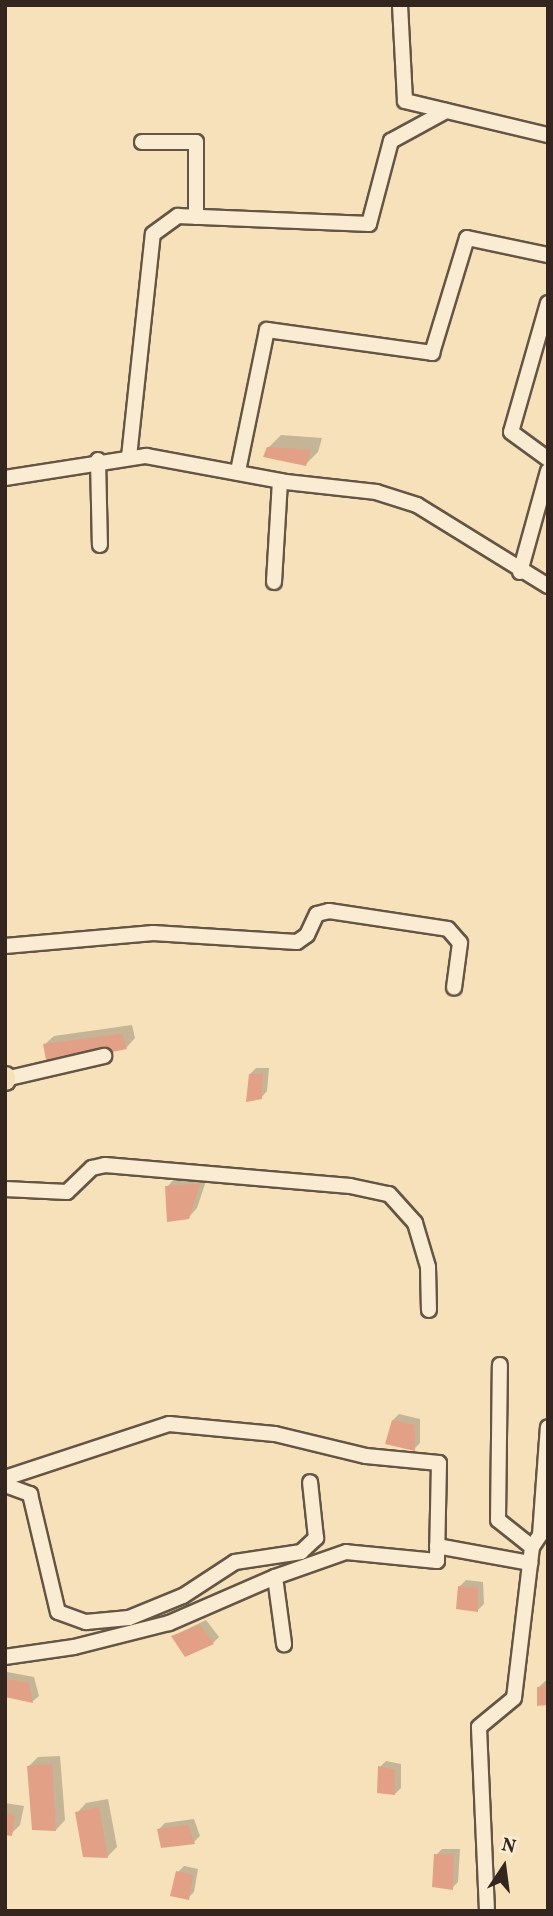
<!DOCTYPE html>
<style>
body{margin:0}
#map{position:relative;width:553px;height:1916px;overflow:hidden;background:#f7e1bb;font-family:Vollkorn,serif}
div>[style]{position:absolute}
.shadow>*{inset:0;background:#0003}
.building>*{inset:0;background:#e2a087}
.roads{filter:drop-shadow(2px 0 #655545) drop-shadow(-2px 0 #655545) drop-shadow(0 2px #655545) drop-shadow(0 -2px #655545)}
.minor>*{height:14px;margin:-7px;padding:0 7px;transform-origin:7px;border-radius:7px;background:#faecd3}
.major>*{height:19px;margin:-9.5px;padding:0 9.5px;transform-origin:9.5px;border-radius:9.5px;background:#f7e1bb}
span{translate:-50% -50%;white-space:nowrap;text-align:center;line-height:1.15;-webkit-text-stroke:6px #faecd3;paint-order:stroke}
.frame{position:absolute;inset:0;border:7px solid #34261e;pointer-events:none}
.north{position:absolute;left:469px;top:1832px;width:70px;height:70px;-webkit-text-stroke:5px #faecd3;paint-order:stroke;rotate:13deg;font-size:19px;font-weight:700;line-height:28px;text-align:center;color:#34261e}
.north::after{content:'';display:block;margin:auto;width:24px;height:32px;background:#34261e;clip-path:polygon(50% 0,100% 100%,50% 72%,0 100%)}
</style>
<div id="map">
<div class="shadow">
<i style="clip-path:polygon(281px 435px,322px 438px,318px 452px,305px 465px,268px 448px)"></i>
<i style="clip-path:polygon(132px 1025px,135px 1038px,126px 1048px,44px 1045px,54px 1036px)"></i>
<i style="clip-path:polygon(256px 1068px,269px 1068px,267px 1091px,261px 1098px,250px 1074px)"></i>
<i style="clip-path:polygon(208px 1175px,197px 1208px,188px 1218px,167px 1187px,176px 1177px)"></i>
<i style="clip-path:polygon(399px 1414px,420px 1419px,420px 1443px,414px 1449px,393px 1420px)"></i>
<i style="clip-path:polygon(466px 1580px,483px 1582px,484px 1604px,478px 1610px,460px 1586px)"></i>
<i style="clip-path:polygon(206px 1620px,219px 1637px,213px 1643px,173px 1636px)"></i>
<i style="clip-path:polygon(7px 1672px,34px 1677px,39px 1696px,33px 1701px,5px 1696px)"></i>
<i style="clip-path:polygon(545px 1681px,548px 1681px,548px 1704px,539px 1687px)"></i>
<i style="clip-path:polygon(60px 1756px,65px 1820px,56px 1830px,29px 1766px,38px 1757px)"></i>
<i style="clip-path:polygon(386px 1761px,401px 1764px,401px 1788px,395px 1794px,380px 1767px)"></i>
<i style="clip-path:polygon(108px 1799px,117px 1847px,108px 1856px,84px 1855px,77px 1813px,86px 1803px)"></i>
<i style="clip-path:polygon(5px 1803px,24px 1806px,20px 1825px,11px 1834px,5px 1833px)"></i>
<i style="clip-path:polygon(194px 1819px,200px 1836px,194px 1842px,159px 1829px,165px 1823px)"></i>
<i style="clip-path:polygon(442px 1849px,460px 1849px,458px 1882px,452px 1888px,436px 1855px)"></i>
<i style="clip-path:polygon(184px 1866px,198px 1869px,194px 1892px,188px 1898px,178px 1872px)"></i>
</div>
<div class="building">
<i style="clip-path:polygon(267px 447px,311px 450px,306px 466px,263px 457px)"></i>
<i style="clip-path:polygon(122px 1034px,127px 1049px,47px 1065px,43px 1044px)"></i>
<i style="clip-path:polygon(249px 1074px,263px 1074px,262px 1099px,246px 1102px)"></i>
<i style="clip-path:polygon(200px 1184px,189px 1219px,167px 1222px,165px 1186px)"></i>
<i style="clip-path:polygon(392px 1420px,415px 1425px,415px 1451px,385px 1444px)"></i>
<i style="clip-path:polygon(458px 1586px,478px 1588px,478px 1612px,456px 1609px)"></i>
<i style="clip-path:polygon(200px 1625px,214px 1644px,185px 1657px,171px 1636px)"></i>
<i style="clip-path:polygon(5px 1679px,29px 1683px,33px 1703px,5px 1697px)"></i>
<i style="clip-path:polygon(548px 1686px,548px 1705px,537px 1706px,537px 1687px)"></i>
<i style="clip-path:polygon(52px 1764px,56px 1831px,32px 1830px,27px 1766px)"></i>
<i style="clip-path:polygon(378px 1766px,395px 1770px,395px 1795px,377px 1793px)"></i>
<i style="clip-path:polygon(99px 1807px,108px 1858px,83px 1857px,75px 1812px)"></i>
<i style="clip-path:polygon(5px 1813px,15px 1815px,12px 1836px,5px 1835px)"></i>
<i style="clip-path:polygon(188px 1825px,195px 1844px,161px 1848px,157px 1829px)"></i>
<i style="clip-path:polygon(434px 1854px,454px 1855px,453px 1890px,432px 1887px)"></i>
<i style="clip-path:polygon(176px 1871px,193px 1875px,189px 1900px,170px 1896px)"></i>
</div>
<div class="roads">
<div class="minor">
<i style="left:400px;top:5px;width:96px;rotate:87deg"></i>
<i style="left:405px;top:101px;width:147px;rotate:13.4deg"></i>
<i style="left:142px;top:142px;width:54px"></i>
<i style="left:196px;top:142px;width:75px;rotate:90deg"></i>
<i style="left:548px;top:303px;width:134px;rotate:106deg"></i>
<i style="left:511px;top:432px;width:46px;rotate:36.1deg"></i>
<i style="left:129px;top:457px;width:224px;rotate:-83.9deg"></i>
<i style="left:153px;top:234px;width:31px;rotate:-36deg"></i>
<i style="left:178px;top:216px;width:191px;rotate:2.4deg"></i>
<i style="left:369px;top:224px;width:86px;rotate:-75.2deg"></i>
<i style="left:391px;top:141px;width:63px;rotate:-28.6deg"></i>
<i style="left:98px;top:460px;width:85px;rotate:88.7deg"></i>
<i style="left:238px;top:471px;width:144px;rotate:-78.4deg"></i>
<i style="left:267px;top:330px;width:167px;rotate:7.9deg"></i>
<i style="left:432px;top:353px;width:120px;rotate:-73.1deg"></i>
<i style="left:467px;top:238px;width:83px;rotate:11.9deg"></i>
<i style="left:5px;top:478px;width:143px;rotate:-8.9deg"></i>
<i style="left:146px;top:456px;width:142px;rotate:10.5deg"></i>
<i style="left:286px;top:482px;width:91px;rotate:6.3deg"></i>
<i style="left:376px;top:492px;width:43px;rotate:17.6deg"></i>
<i style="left:417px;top:505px;width:154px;rotate:31.7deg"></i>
<i style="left:520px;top:572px;width:105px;rotate:-74.5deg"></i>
<i style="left:274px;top:582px;width:101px;rotate:-86.6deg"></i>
<i style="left:5px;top:946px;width:149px;rotate:-5deg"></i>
<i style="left:153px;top:933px;width:144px;rotate:3.6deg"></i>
<i style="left:297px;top:942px;width:12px;rotate:-35deg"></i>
<i style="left:307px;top:935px;width:23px;rotate:-65deg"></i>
<i style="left:317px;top:914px;width:12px;rotate:-14deg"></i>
<i style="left:329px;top:911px;width:120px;rotate:8.6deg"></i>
<i style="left:448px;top:929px;width:18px;rotate:49deg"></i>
<i style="left:460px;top:943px;width:45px;rotate:97.6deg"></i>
<i style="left:5px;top:1079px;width:102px;rotate:-13.1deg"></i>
<i style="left:5px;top:1189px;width:62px;rotate:2.8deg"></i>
<i style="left:67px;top:1192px;width:35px;rotate:-44deg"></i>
<i style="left:92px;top:1168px;width:13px;rotate:-13deg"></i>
<i style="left:105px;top:1165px;width:246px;rotate:4.9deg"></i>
<i style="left:350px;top:1186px;width:40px;rotate:12deg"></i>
<i style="left:389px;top:1194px;width:39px;rotate:48deg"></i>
<i style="left:415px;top:1223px;width:46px;rotate:73.5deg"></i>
<i style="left:428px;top:1267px;width:43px;rotate:88.7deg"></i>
<i style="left:5px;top:1478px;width:173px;rotate:-18.2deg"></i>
<i style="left:169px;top:1424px;width:106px;rotate:5.4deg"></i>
<i style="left:275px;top:1434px;width:94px;rotate:13.6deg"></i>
<i style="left:366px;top:1456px;width:73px;rotate:5.5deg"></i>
<i style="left:439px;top:1463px;width:98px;rotate:91.2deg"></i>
<i style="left:437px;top:1561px;width:91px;rotate:-174.4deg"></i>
<i style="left:346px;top:1552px;width:75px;rotate:160.6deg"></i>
<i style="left:275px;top:1577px;width:116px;rotate:156.5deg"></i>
<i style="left:169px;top:1623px;width:98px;rotate:165.8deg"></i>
<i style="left:74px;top:1647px;width:70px;rotate:171.8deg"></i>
<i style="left:5px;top:1485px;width:27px;rotate:20deg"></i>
<i style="left:30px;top:1494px;width:121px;rotate:76.7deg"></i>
<i style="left:58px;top:1612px;width:30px;rotate:20deg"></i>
<i style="left:86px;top:1622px;width:43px;rotate:-5.3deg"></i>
<i style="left:129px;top:1618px;width:58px;rotate:-22.2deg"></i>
<i style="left:183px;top:1596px;width:62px;rotate:-33.2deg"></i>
<i style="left:235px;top:1562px;width:67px;rotate:-8.6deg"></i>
<i style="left:301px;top:1552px;width:21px;rotate:-43deg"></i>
<i style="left:316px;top:1538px;width:56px;rotate:-96.1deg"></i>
<i style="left:437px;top:1546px;width:95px;rotate:10.4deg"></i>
<i style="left:532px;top:1547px;width:14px;rotate:-56deg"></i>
<i style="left:540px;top:1535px;width:108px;rotate:-85.8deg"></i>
<i style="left:275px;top:1577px;width:68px;rotate:82.3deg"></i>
<i style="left:487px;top:1911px;width:184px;rotate:-92.5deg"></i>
<i style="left:479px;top:1727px;width:45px;rotate:-39.6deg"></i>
<i style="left:514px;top:1698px;width:152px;rotate:-83.2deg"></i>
<i style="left:532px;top:1547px;width:43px;rotate:-141.5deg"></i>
<i style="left:498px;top:1520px;width:155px;rotate:-89.3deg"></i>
</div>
<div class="major">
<i style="left:5px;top:1076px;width:4px;rotate:90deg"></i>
</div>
</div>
<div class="frame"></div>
<div class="north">N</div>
</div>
